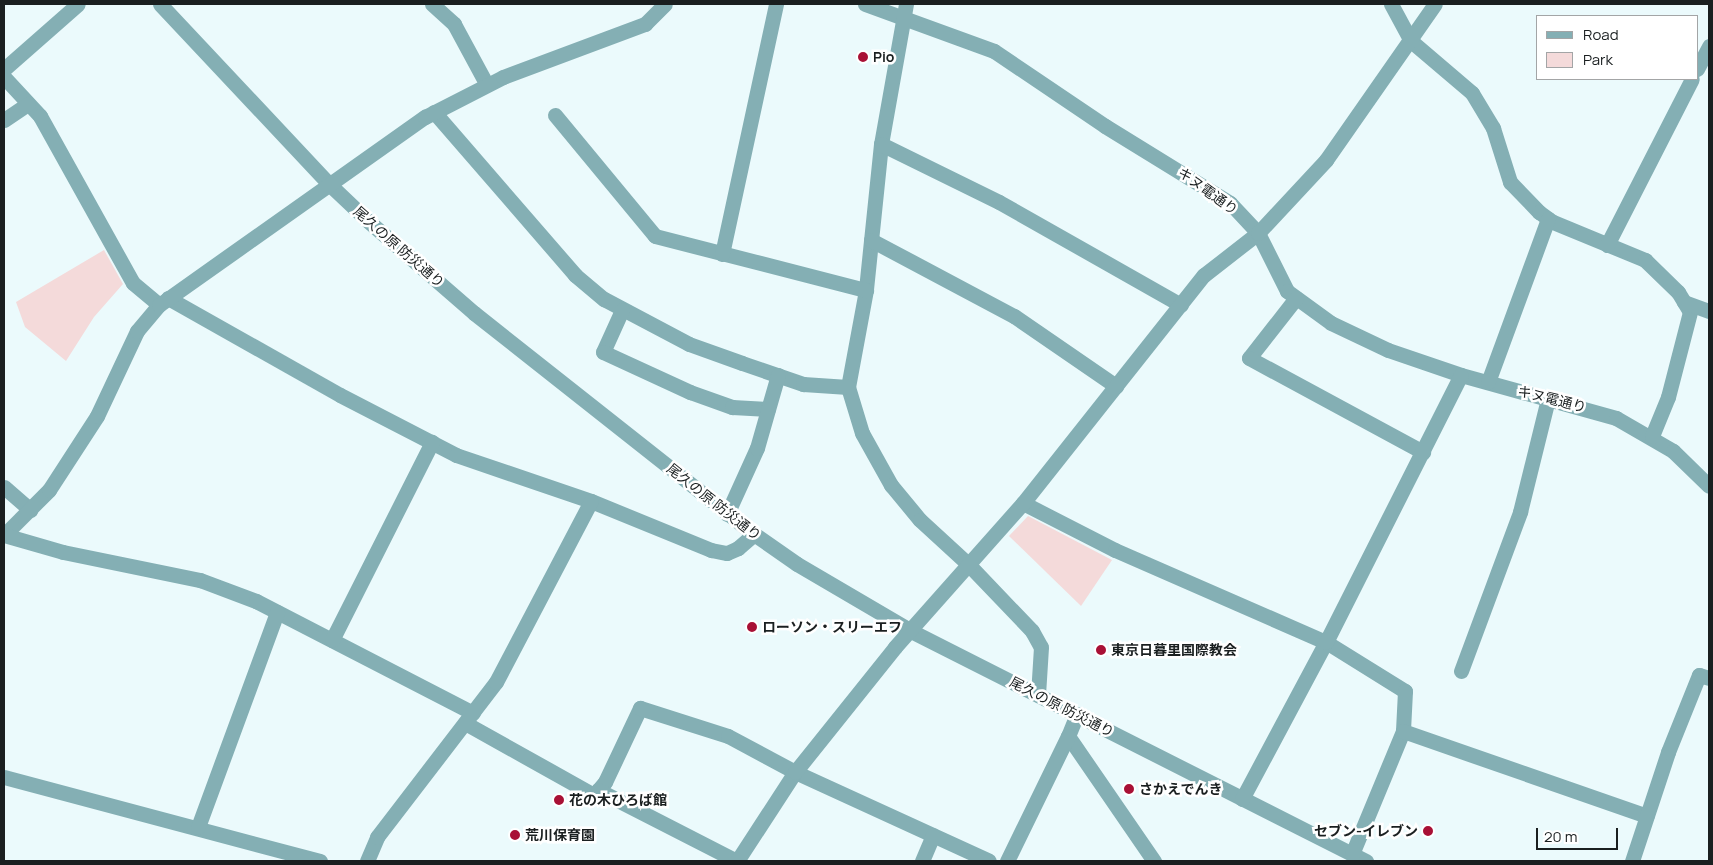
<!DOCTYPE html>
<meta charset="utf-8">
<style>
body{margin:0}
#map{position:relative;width:1713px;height:865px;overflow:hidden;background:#ebfafc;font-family:Manrope,"Noto Sans JP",sans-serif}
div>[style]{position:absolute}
.green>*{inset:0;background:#f4dada}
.minor>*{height:15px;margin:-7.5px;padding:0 7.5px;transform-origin:7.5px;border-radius:7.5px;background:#84afb4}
.dots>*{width:14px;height:14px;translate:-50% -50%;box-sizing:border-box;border:2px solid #fff;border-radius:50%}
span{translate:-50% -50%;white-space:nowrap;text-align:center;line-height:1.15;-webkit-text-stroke:5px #fff;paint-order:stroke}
.poi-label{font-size:14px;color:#1a1f20;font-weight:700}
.left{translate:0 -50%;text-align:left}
.right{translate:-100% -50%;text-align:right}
.street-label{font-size:14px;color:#1a1f20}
.frame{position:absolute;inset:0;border:5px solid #1a1f20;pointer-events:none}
.legend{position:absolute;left:1536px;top:15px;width:162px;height:65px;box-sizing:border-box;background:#fff;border:1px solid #a3a5a6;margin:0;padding:6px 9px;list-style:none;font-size:15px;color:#1a1f20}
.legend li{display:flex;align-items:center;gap:10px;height:25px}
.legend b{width:25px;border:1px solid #a3a5a6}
.scale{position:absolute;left:1536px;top:828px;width:82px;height:22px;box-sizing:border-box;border:2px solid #1a1f20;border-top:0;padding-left:6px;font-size:15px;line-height:18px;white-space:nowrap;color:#1a1f20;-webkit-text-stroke:4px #fff;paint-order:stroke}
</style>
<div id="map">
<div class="green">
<i style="clip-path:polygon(104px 250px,123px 284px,94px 317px,66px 361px,25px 327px,16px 302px)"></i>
<i style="clip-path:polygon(1028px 516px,1112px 560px,1081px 606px,1009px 536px)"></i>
</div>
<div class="minor">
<i style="left:160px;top:4px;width:245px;rotate:46.8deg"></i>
<i style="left:328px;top:183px;width:54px;rotate:43.5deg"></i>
<i style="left:367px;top:220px;width:142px;rotate:41deg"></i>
<i style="left:474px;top:313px;width:357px;rotate:38.3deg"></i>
<i style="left:754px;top:534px;width:52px;rotate:34.9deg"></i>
<i style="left:797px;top:564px;width:132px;rotate:30.4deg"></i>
<i style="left:911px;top:631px;width:510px;rotate:26.82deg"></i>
<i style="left:432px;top:4px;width:30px;rotate:42deg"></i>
<i style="left:454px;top:24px;width:69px;rotate:61.6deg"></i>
<i style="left:865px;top:4px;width:137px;rotate:20deg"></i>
<i style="left:994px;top:51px;width:134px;rotate:34deg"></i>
<i style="left:1105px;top:126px;width:147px;rotate:31.6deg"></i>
<i style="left:1230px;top:203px;width:41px;rotate:47deg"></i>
<i style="left:1258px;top:233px;width:65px;rotate:63.4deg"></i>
<i style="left:1287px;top:291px;width:54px;rotate:36deg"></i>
<i style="left:1331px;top:323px;width:63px;rotate:25.3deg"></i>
<i style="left:1388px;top:350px;width:77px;rotate:18.9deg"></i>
<i style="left:1461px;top:375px;width:161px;rotate:15.5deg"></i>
<i style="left:1616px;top:418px;width:66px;rotate:30.1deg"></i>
<i style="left:1673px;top:451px;width:50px;rotate:44.2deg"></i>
<i style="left:906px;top:4px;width:142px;rotate:100.1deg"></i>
<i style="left:881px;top:144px;width:147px;rotate:95.9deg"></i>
<i style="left:866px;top:290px;width:99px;rotate:100.5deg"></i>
<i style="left:848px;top:387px;width:48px;rotate:73.1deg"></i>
<i style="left:862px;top:433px;width:60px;rotate:60.9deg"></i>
<i style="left:891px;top:485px;width:45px;rotate:50.4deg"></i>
<i style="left:920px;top:520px;width:67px;rotate:42.6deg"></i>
<i style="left:969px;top:565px;width:91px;rotate:46.3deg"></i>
<i style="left:1032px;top:631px;width:18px;rotate:61deg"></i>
<i style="left:1041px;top:647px;width:48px;rotate:93.6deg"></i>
<i style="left:1391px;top:4px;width:42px;rotate:61.6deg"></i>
<i style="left:1411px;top:41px;width:80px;rotate:40.4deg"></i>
<i style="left:1472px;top:93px;width:41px;rotate:59deg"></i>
<i style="left:1493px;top:128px;width:57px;rotate:72.5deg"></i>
<i style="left:1510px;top:182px;width:42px;rotate:46deg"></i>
<i style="left:1539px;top:212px;width:17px;rotate:36deg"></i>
<i style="left:1553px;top:222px;width:100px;rotate:22.4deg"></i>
<i style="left:1645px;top:260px;width:46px;rotate:44.1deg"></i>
<i style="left:1678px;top:292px;width:23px;rotate:59deg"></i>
<i style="left:1690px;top:312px;width:88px;rotate:104.5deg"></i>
<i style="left:1668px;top:397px;width:42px;rotate:112.3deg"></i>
<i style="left:4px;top:69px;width:98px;rotate:-41.3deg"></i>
<i style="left:1697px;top:69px;width:26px;rotate:-62deg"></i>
<i style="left:4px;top:77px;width:53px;rotate:47.3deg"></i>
<i style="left:40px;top:116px;width:191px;rotate:60.9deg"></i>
<i style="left:133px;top:283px;width:34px;rotate:40deg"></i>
<i style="left:434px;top:112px;width:216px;rotate:49.1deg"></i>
<i style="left:575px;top:275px;width:38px;rotate:40deg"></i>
<i style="left:604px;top:299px;width:96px;rotate:27.9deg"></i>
<i style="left:689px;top:344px;width:56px;rotate:19.7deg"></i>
<i style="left:742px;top:363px;width:65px;rotate:19deg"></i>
<i style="left:803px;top:384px;width:45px;rotate:3.8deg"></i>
<i style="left:555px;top:115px;width:157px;rotate:50.4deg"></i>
<i style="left:655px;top:236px;width:218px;rotate:14.4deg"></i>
<i style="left:4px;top:120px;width:29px;rotate:-34deg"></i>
<i style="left:881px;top:144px;width:131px;rotate:26.2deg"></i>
<i style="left:999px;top:202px;width:209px;rotate:29.5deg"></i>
<i style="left:871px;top:240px;width:162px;rotate:28deg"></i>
<i style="left:1014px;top:316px;width:124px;rotate:34.5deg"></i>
<i style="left:1607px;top:245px;width:186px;rotate:-62.9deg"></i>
<i style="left:722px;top:254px;width:256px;rotate:-77.8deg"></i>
<i style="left:168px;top:298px;width:197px;rotate:29.4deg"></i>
<i style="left:340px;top:395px;width:131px;rotate:27.3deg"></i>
<i style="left:456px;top:455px;width:143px;rotate:18.8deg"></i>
<i style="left:591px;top:501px;width:130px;rotate:22.2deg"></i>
<i style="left:711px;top:550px;width:16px;rotate:11deg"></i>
<i style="left:727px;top:553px;width:12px;rotate:-24deg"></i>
<i style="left:738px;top:548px;width:21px;rotate:-41deg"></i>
<i style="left:1296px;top:298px;width:76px;rotate:128.1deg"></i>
<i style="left:1249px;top:358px;width:198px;rotate:28.4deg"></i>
<i style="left:1684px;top:302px;width:27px;rotate:20deg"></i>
<i style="left:622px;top:310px;width:46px;rotate:114.3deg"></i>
<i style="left:603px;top:352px;width:96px;rotate:24.7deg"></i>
<i style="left:690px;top:392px;width:45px;rotate:19.7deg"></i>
<i style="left:732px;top:407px;width:36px;rotate:3deg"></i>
<i style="left:1488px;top:382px;width:174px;rotate:-69.8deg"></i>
<i style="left:4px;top:487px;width:35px;rotate:41deg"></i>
<i style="left:1023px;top:503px;width:103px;rotate:27.1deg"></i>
<i style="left:1115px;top:550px;width:230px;rotate:23.6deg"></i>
<i style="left:1326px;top:642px;width:93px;rotate:31.8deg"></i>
<i style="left:1405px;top:691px;width:40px;rotate:92.9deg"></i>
<i style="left:1403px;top:731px;width:133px;rotate:112.5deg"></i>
<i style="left:727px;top:514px;width:72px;rotate:-65.6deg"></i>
<i style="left:757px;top:448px;width:76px;rotate:-74deg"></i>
<i style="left:6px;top:533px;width:61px;rotate:-45deg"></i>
<i style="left:49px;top:490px;width:88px;rotate:-57deg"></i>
<i style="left:97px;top:416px;width:94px;rotate:-64.8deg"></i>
<i style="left:137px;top:331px;width:34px;rotate:-50deg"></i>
<i style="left:159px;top:305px;width:326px;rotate:-35.3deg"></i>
<i style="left:425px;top:117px;width:88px;rotate:-27.1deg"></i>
<i style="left:503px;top:77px;width:152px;rotate:-20.5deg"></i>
<i style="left:645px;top:24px;width:28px;rotate:-45deg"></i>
<i style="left:4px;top:535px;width:61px;rotate:16.1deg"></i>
<i style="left:63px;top:552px;width:140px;rotate:11.6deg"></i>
<i style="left:200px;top:580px;width:60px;rotate:20.6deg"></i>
<i style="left:256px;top:601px;width:244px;rotate:27.3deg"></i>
<i style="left:332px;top:640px;width:222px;rotate:-63.2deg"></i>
<i style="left:1461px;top:671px;width:170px;rotate:-69.6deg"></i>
<i style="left:1520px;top:512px;width:116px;rotate:-76.1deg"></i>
<i style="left:1077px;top:714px;width:24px;rotate:112deg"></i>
<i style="left:1068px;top:736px;width:152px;rotate:55.5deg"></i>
<i style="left:465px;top:723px;width:148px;rotate:29.2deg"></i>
<i style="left:594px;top:795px;width:17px;rotate:-50deg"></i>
<i style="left:605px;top:782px;width:82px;rotate:-64.7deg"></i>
<i style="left:640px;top:708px;width:92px;rotate:17.7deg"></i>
<i style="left:728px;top:736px;width:76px;rotate:28.2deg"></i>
<i style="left:795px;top:772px;width:213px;rotate:24.6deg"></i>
<i style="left:1403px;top:731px;width:258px;rotate:19.2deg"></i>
<i style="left:4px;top:777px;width:327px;rotate:14.9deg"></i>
<i style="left:598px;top:790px;width:156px;rotate:27.1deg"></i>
<i style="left:1242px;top:799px;width:178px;rotate:-61.9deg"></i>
<i style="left:1326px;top:642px;width:299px;rotate:-63.2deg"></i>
<i style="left:198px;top:827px;width:229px;rotate:-69.8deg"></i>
<i style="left:367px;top:861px;width:26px;rotate:-67deg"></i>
<i style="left:377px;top:837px;width:195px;rotate:-52.5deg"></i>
<i style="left:496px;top:682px;width:204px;rotate:-62.3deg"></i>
<i style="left:737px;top:861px;width:106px;rotate:-56.9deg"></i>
<i style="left:795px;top:772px;width:160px;rotate:-51.3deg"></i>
<i style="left:895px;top:647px;width:193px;rotate:-48.4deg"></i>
<i style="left:1023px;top:503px;width:291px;rotate:-51.6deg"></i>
<i style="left:1204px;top:275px;width:68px;rotate:-37.9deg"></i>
<i style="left:1258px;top:233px;width:100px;rotate:-47deg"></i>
<i style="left:1326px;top:160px;width:190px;rotate:-55.1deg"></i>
<i style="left:922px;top:861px;width:28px;rotate:-67deg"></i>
<i style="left:1007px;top:861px;width:139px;rotate:-64deg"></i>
<i style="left:1632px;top:861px;width:115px;rotate:-71.7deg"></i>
<i style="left:1668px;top:752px;width:83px;rotate:-68.1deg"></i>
<i style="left:1699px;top:675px;width:10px;rotate:17deg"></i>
</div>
<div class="dots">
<i style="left:863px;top:57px;background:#a81035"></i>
<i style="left:752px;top:627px;background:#a81035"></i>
<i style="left:1101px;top:650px;background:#a81035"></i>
<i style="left:1129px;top:789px;background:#a81035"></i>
<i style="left:559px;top:800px;background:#a81035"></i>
<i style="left:1428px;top:831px;background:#a81035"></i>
<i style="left:515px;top:835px;background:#a81035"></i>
</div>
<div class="poi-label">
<span class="left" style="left:873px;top:57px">Pio</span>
<span class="left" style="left:762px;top:627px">ローソン・スリーエフ</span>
<span class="left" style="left:1111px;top:650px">東京日暮里国際教会</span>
<span class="left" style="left:1139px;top:789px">さかえでんき</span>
<span class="left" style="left:569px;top:800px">花の木ひろば館</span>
<span class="right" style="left:1418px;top:831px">セブン-イレブン</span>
<span class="left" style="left:525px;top:835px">荒川保育園</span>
</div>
<div class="street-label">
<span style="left:1208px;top:191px;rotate:36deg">キヌ電通り</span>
<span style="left:399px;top:247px;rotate:41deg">尾久の原 防災通り</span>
<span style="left:1552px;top:399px;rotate:14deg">キヌ電通り</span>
<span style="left:714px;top:502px;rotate:38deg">尾久の原 防災通り</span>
<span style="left:1062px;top:707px;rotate:27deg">尾久の原 防災通り</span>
</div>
<div class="frame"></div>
<ul class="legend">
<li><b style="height:6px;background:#84afb4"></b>Road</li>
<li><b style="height:14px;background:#f4dada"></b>Park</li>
</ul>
<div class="scale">20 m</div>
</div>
